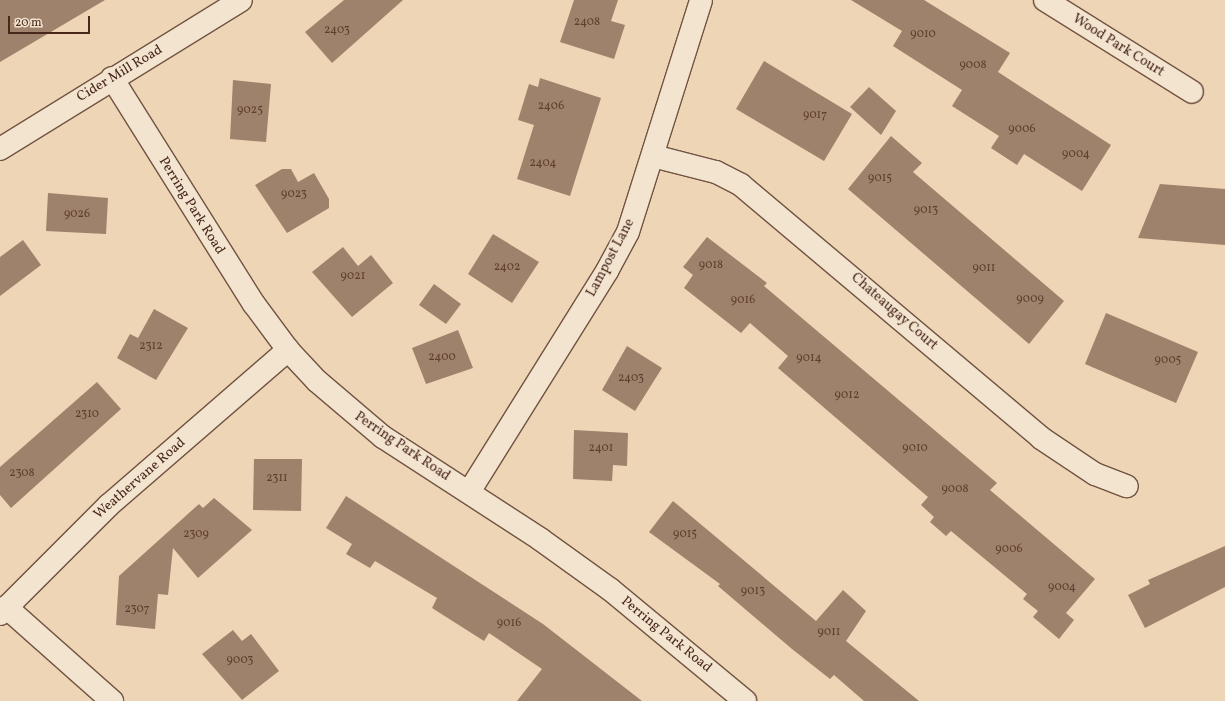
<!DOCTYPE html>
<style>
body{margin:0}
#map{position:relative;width:1225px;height:701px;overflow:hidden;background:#edd5b5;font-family:Vollkorn,serif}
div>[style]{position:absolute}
.building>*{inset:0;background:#9e826b}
.roads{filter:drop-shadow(1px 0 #715342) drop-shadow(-1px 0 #715342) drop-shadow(0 1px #715342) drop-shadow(0 -1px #715342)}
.street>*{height:22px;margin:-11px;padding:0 11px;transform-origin:11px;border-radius:11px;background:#f3e4cf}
span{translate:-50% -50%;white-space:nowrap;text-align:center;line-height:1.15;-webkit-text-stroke:3px #f3e4cf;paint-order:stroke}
.number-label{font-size:12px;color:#5e3e2f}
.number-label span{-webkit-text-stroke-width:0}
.street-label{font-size:14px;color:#48281b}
.scale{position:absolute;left:8px;top:16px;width:82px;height:18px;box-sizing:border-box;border:2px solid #48281b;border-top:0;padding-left:5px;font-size:12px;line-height:14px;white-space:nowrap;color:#48281b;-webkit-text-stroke:3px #f3e4cf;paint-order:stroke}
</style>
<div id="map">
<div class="building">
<i style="clip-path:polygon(0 0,105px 0,0 62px)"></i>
<i style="clip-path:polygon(344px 0,403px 0,332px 63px,305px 32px)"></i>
<i style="clip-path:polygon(574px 0,618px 0,611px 21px,625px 25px,614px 59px,560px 42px)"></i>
<i style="clip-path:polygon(851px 0,924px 0,1010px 53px,998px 72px,1111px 145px,1082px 191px,1024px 154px,1017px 165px,991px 148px,999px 136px,952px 106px,962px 90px,893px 46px,902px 31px)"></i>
<i style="clip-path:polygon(764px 61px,852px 114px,824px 161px,736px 109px)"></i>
<i style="clip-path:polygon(540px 78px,601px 98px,570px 196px,517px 179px,534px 125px,518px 120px,529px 84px,538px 87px)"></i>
<i style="clip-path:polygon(233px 80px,271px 84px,266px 142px,230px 139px)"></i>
<i style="clip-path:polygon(869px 87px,896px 111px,881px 135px,850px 107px)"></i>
<i style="clip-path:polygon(891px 136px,922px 163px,913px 172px,1064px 301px,1029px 344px,848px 189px)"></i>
<i style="clip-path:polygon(282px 169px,291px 169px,298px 182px,314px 173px,329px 199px,329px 208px,287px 233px,255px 185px)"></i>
<i style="clip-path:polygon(1160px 184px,1225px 189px,1225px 245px,1138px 238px)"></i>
<i style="clip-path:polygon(48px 193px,108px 198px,106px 234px,46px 231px)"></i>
<i style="clip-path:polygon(493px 234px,539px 262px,512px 303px,468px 274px)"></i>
<i style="clip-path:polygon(707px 237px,767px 283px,764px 286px,997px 483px,990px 490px,1095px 579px,1066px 613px,1074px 620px,1059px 639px,1033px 617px,1038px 611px,1023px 599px,1027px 594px,951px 531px,946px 536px,930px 522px,934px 517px,921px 505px,928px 497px,778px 368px,788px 356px,750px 323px,741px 333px,684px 288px,693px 275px,683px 267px)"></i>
<i style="clip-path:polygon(23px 240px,41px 265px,0 296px,0 257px)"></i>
<i style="clip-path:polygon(343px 247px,358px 266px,371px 255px,393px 283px,352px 317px,312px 272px)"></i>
<i style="clip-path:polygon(434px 284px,461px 304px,446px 324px,419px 305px)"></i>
<i style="clip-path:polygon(154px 309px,188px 328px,156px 380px,117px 358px,130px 334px,138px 338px)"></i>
<i style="clip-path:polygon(1106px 313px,1198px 352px,1176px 403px,1085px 364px)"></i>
<i style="clip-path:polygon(458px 330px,473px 368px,426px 384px,412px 348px)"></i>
<i style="clip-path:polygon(627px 346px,662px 368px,635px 411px,602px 390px)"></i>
<i style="clip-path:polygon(97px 382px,121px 409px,11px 508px,0 495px,0 467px)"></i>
<i style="clip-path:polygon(574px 430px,628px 433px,627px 466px,613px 465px,612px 481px,573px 479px)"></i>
<i style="clip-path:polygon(254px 459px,302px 459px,301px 511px,253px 510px)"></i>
<i style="clip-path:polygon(346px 496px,543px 624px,642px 701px,517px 701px,542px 669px,489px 633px,484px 641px,432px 608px,437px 598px,375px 561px,370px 568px,346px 554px,352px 544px,326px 528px)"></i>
<i style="clip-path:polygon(214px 498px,252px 530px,198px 578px,173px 548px,168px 595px,158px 594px,155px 629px,116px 625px,119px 576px,199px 504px,203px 508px)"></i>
<i style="clip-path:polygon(673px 501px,816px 621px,843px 590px,866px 611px,846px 641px,919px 701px,864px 701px,834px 675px,830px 679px,792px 649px,718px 586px,720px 584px,649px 532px)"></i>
<i style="clip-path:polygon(1225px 546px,1225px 587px,1145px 628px,1128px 595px,1150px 584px,1148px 580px)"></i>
<i style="clip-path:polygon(233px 630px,242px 641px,251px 634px,279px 671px,242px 700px,202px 654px)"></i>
</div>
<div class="roads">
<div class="street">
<i style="left:1045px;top:0;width:173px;rotate:32deg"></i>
<i style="left:112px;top:78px;width:267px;rotate:57.9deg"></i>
<i style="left:254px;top:304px;width:57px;rotate:53.5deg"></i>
<i style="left:288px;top:350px;width:42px;rotate:46.9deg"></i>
<i style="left:317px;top:381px;width:87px;rotate:40.3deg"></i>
<i style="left:383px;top:437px;width:187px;rotate:33deg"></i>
<i style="left:540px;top:539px;width:87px;rotate:35.7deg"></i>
<i style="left:611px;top:590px;width:174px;rotate:39.6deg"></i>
<i style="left:0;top:149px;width:283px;rotate:-31.7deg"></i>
<i style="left:653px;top:156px;width:65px;rotate:14.3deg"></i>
<i style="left:716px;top:172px;width:28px;rotate:27deg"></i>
<i style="left:741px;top:185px;width:392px;rotate:40.1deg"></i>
<i style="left:1041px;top:438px;width:65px;rotate:33.7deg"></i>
<i style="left:1095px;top:474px;width:34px;rotate:21deg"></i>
<i style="left:469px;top:492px;width:261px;rotate:-58deg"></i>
<i style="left:607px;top:271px;width:44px;rotate:-61.7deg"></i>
<i style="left:628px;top:232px;width:243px;rotate:-72.5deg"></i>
<i style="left:6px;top:607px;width:142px;rotate:41.6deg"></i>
<i style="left:0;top:614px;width:154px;rotate:-45deg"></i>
<i style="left:109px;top:505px;width:237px;rotate:-40.9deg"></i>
</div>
</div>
<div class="number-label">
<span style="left:587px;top:23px">2408</span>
<span style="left:337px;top:31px">2403</span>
<span style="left:923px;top:35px">9010</span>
<span style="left:973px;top:66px">9008</span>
<span style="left:551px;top:107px">2406</span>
<span style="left:250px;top:111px">9025</span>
<span style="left:815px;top:116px">9017</span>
<span style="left:1022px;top:130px">9006</span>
<span style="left:1076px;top:155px">9004</span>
<span style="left:543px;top:164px">2404</span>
<span style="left:880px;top:179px">9015</span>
<span style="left:294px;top:195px">9023</span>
<span style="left:926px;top:211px">9013</span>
<span style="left:77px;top:215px">9026</span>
<span style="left:711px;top:266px">9018</span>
<span style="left:507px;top:268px">2402</span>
<span style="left:984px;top:269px">9011</span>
<span style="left:353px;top:277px">9021</span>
<span style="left:1030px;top:300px">9009</span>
<span style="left:743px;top:301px">9016</span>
<span style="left:151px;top:347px">2312</span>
<span style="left:442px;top:358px">2400</span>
<span style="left:809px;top:359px">9014</span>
<span style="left:1168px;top:361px">9005</span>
<span style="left:631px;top:379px">2403</span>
<span style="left:847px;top:396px">9012</span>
<span style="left:87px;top:415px">2310</span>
<span style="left:601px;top:449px">2401</span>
<span style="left:915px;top:449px">9010</span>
<span style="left:22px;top:474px">2308</span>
<span style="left:277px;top:479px">2311</span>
<span style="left:955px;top:490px">9008</span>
<span style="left:196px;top:535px">2309</span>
<span style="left:685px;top:535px">9015</span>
<span style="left:1009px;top:550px">9006</span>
<span style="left:1062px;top:588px">9004</span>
<span style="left:753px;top:592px">9013</span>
<span style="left:137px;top:610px">2307</span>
<span style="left:509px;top:624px">9016</span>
<span style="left:829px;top:633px">9011</span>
<span style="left:240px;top:661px">9003</span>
</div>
<div class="street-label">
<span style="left:1118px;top:46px;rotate:32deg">Wood Park Court</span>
<span style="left:120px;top:74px;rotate:-31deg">Cider Mill Road</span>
<span style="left:191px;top:206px;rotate:58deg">Perring Park Road</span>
<span style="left:611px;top:258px;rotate:-62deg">Lampost Lane</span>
<span style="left:894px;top:312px;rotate:41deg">Chateaugay Court</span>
<span style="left:402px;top:447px;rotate:34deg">Perring Park Road</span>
<span style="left:140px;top:479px;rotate:-41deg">Weathervane Road</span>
<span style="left:666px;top:635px;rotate:39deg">Perring Park Road</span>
</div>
<div class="scale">20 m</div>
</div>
